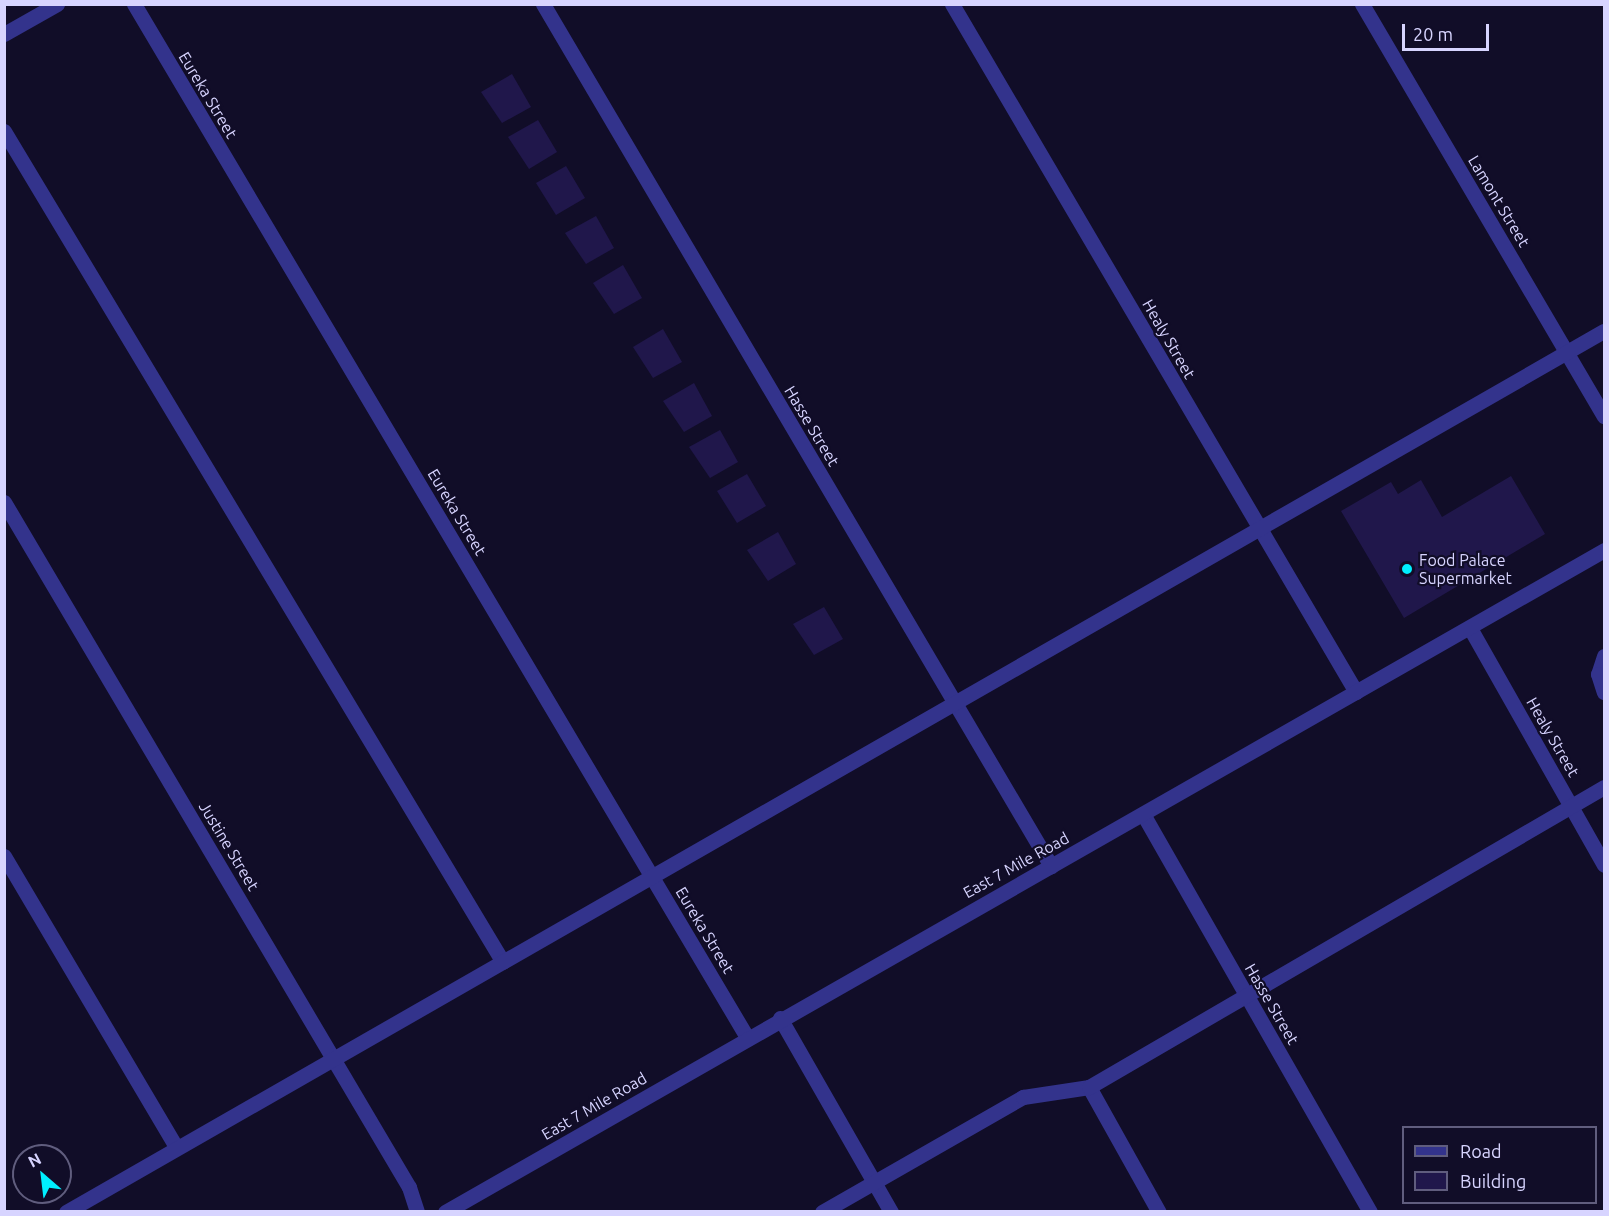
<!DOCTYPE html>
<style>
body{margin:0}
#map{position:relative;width:1609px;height:1216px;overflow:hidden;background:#110d28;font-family:Ubuntu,sans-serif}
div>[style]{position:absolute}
.building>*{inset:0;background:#20174b}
.minor>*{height:15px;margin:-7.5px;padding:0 7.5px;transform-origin:7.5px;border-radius:7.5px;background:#33338c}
.dots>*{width:16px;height:16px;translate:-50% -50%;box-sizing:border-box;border:3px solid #110d28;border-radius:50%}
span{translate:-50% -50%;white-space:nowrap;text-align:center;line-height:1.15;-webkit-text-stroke:4.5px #110d28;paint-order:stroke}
.street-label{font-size:16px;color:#d7d4ff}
.poi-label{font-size:16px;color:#d7d4ff}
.left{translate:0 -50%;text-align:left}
.frame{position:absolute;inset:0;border:6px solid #d7d4ff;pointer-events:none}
.legend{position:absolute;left:1402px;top:1126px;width:195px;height:78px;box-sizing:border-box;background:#110d28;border:2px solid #605d7e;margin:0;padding:8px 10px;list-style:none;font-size:18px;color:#d7d4ff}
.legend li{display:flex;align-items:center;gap:12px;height:30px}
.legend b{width:30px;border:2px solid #605d7e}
.north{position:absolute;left:12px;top:1144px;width:60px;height:60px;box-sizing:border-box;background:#110d28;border:2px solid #605d7e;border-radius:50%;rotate:332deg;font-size:16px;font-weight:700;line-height:24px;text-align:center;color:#d7d4ff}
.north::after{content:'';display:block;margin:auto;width:21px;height:27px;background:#00efff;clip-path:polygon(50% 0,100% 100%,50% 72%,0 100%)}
.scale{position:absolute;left:1402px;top:24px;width:87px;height:27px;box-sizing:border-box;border:3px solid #d7d4ff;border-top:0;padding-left:8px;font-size:18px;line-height:21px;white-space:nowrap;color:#d7d4ff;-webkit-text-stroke:4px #110d28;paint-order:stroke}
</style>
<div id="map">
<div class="building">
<i style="clip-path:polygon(512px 74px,531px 107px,502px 123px,481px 92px)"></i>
<i style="clip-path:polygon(538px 120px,557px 152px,529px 169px,508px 137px)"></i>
<i style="clip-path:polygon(566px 166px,585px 198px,556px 215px,536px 183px)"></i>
<i style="clip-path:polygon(596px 216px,614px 248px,586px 264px,565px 233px)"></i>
<i style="clip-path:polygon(623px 265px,642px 298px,614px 314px,593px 283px)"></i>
<i style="clip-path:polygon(663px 329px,682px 362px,653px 378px,633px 347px)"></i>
<i style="clip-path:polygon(694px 383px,712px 416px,684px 432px,663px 401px)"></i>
<i style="clip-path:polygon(720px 430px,738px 462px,710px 478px,689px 447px)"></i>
<i style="clip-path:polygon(747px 474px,766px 506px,737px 523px,717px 491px)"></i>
<i style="clip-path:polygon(1511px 476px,1545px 534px,1404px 618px,1341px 511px,1391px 482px,1398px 494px,1421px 480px,1442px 517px)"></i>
<i style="clip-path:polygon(778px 532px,796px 564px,768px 581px,747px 550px)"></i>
<i style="clip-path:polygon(824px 607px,843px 639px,814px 655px,793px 624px)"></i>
</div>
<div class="minor">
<i style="left:134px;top:4px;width:1203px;rotate:59.32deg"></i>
<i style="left:543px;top:4px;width:1001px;rotate:59.49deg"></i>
<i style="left:952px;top:4px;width:798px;rotate:59.58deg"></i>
<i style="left:1362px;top:4px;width:478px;rotate:59.6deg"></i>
<i style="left:4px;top:34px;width:61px;rotate:-29.5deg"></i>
<i style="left:4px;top:131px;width:969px;rotate:59.02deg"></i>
<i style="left:4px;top:502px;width:796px;rotate:59.41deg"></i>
<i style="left:409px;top:1187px;width:26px;rotate:72deg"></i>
<i style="left:1470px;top:628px;width:272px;rotate:60.5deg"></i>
<i style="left:1604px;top:656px;width:19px;rotate:108deg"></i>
<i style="left:1598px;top:674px;width:19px;rotate:72deg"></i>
<i style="left:1143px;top:814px;width:458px;rotate:60.3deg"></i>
<i style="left:4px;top:856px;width:339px;rotate:59.4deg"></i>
<i style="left:780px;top:1018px;width:224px;rotate:60.2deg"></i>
<i style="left:1089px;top:1087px;width:143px;rotate:60.8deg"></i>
<i style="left:66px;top:1212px;width:1772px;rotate:-29.81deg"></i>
<i style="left:445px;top:1212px;width:1335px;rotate:-29.73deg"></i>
<i style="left:822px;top:1212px;width:232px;rotate:-29.8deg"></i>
<i style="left:1023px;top:1097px;width:67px;rotate:-8.6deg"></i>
<i style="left:1089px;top:1087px;width:596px;rotate:-30.22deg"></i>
</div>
<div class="dots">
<i style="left:1407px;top:569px;background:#00efff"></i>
</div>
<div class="street-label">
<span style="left:208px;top:95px;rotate:59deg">Eureka Street</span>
<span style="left:1499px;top:201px;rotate:59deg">Lamont Street</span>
<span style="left:1169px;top:339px;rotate:60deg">Healy Street</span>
<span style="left:812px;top:426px;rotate:59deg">Hasse Street</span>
<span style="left:457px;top:512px;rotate:59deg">Eureka Street</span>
<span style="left:1553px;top:737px;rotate:60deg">Healy Street</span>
<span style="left:229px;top:846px;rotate:59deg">Justine Street</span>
<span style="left:1016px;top:865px;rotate:-29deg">East 7 Mile Road</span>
<span style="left:705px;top:930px;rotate:59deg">Eureka Street</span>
<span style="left:1272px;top:1004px;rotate:60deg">Hasse Street</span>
<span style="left:594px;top:1106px;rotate:-30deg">East 7 Mile Road</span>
</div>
<div class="poi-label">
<span class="left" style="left:1419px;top:569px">Food Palace<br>Supermarket</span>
</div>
<div class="frame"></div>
<ul class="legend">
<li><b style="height:8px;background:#33338c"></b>Road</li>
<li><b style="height:16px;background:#20174b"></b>Building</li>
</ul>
<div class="north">N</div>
<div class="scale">20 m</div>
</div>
